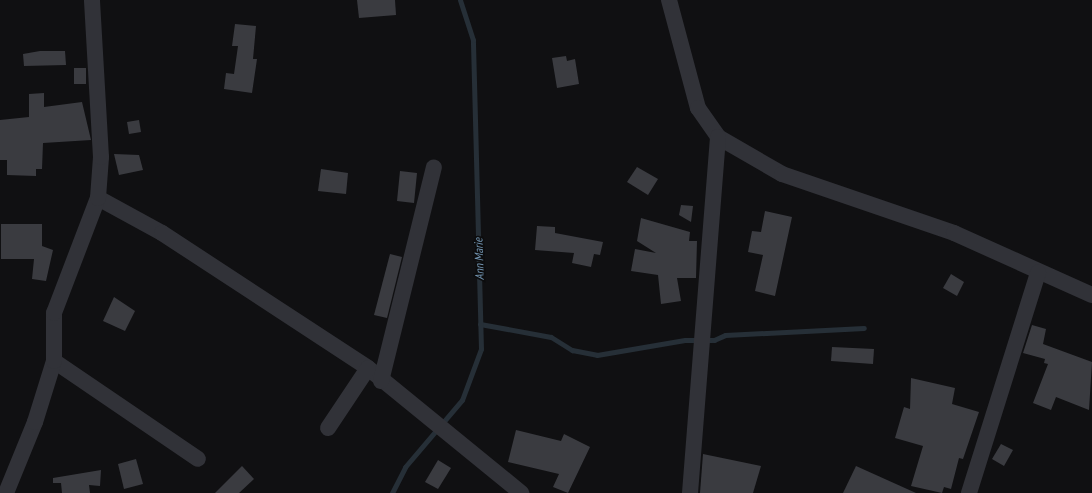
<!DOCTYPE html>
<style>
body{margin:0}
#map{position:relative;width:1092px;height:493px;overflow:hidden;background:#101012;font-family:"PT Sans Narrow",sans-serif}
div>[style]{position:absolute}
.stream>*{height:5px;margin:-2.5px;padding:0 2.5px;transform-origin:2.5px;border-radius:2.5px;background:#262f37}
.building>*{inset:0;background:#3a3b40}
.minor>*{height:16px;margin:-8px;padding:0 8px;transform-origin:8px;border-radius:8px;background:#313238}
span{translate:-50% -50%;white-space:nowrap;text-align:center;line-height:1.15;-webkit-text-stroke:3.5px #0c0c0d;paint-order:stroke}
.water-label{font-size:12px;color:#7496b3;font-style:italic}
</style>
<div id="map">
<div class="stream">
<i style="left:480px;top:324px;width:72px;rotate:10.4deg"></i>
<i style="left:551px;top:337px;width:25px;rotate:32deg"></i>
<i style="left:572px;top:350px;width:25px;rotate:11deg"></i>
<i style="left:597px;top:355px;width:89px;rotate:-9.7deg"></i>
<i style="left:685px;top:340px;width:29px"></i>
<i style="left:714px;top:340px;width:12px;rotate:-24deg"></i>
<i style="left:725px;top:335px;width:139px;rotate:-2.9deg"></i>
<i style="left:392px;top:493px;width:29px;rotate:-63deg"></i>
<i style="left:405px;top:467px;width:88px;rotate:-49.6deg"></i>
<i style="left:462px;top:400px;width:54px;rotate:-69.6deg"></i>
<i style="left:481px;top:349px;width:309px;rotate:-91.5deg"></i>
<i style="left:473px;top:40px;width:42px;rotate:-108deg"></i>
</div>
<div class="building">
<i style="clip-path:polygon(357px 0,395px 0,396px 15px,359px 18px)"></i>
<i style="clip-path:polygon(235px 24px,256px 26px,253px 59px,257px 59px,252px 93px,224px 89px,226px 73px,234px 74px,238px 46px,232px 46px)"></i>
<i style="clip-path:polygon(40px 51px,65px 51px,66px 65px,24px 66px,23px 54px)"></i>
<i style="clip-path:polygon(566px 56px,567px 61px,575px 59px,579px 84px,557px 88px,552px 58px)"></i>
<i style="clip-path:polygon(74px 68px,86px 68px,86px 84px,74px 84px)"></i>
<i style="clip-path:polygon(44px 93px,44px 107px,82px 102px,91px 140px,43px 143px,42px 169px,36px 169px,36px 176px,7px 175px,7px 160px,0 160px,0 120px,29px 117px,29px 94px)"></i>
<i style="clip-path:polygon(139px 120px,141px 132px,129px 134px,127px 122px)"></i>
<i style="clip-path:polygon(114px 154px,139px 155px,143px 170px,119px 175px)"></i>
<i style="clip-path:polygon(637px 167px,658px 179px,648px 195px,627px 182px)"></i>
<i style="clip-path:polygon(321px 169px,348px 173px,346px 194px,318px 191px)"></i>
<i style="clip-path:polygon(400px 171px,417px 173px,414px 203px,397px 201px)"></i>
<i style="clip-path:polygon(681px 205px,693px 206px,691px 222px,679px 215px)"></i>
<i style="clip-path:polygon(765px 211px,792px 217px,775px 296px,755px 291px,763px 255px,748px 252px,752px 231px,761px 232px)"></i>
<i style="clip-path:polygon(641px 218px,690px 232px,689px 241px,697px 241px,696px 278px,677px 278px,681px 301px,661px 304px,658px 275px,631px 271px,635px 249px,656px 253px,637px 241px)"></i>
<i style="clip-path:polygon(1px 224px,42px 224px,42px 246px,53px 250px,46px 281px,32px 279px,34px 259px,1px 259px)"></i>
<i style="clip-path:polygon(537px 226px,555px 227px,555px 233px,603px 242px,600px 255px,594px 254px,591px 267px,572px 263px,574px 253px,535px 250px)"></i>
<i style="clip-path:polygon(390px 254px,402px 257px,387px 318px,374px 315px)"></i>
<i style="clip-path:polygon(951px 274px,964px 282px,957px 296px,943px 288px)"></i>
<i style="clip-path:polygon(114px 297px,135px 311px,125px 331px,103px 321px)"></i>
<i style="clip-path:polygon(1032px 325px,1046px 329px,1043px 344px,1092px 362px,1089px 410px,1056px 397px,1051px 410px,1033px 403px,1048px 364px,1044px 363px,1045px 359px,1023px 353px)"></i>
<i style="clip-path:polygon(832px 347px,874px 349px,873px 364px,831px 361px)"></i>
<i style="clip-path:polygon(911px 378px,955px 388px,952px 404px,979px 412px,963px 459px,959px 458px,951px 489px,944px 487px,942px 493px,911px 486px,923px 446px,895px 438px,904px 407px,910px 409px)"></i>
<i style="clip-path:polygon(516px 430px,561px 441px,564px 434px,590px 447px,568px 493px,553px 487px,559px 474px,508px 462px)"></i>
<i style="clip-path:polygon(1001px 444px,1013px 450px,1004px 466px,992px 459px)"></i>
<i style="clip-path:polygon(703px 454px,761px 466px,753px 493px,700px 493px)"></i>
<i style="clip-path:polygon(136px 459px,143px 484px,124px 489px,118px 464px)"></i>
<i style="clip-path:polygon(438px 460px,451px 468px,438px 489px,425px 482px)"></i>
<i style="clip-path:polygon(242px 466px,254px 479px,239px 493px,215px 493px)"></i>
<i style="clip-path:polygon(856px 466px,916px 493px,843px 493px)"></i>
<i style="clip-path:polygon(101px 470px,100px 486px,89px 485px,90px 493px,62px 493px,61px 483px,53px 483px,53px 478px)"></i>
</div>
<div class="minor">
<i style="left:669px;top:0;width:112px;rotate:75deg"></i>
<i style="left:698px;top:108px;width:35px;rotate:55deg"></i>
<i style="left:718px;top:137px;width:74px;rotate:30deg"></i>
<i style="left:782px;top:174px;width:182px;rotate:18.9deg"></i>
<i style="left:954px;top:233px;width:151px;rotate:24.2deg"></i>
<i style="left:98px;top:198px;width:73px;rotate:28.7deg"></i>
<i style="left:162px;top:233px;width:246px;rotate:33.2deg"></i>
<i style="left:368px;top:368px;width:198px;rotate:39.2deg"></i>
<i style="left:54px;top:361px;width:174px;rotate:34.2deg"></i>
<i style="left:381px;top:381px;width:220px;rotate:-76.1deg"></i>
<i style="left:328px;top:428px;width:72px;rotate:-56.3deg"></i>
<i style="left:6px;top:493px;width:77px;rotate:-67.8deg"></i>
<i style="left:35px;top:422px;width:64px;rotate:-72.7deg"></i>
<i style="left:54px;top:361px;width:48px;rotate:-90deg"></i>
<i style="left:54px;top:313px;width:123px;rotate:-69.1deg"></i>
<i style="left:98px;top:198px;width:41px;rotate:-85.8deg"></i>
<i style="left:101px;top:157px;width:157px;rotate:-93.3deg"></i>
<i style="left:690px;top:493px;width:357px;rotate:-85.5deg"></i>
<i style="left:969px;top:493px;width:231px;rotate:-72.6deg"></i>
</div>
<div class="water-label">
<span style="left:479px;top:259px;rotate:-92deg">Ann Marie</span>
</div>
</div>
